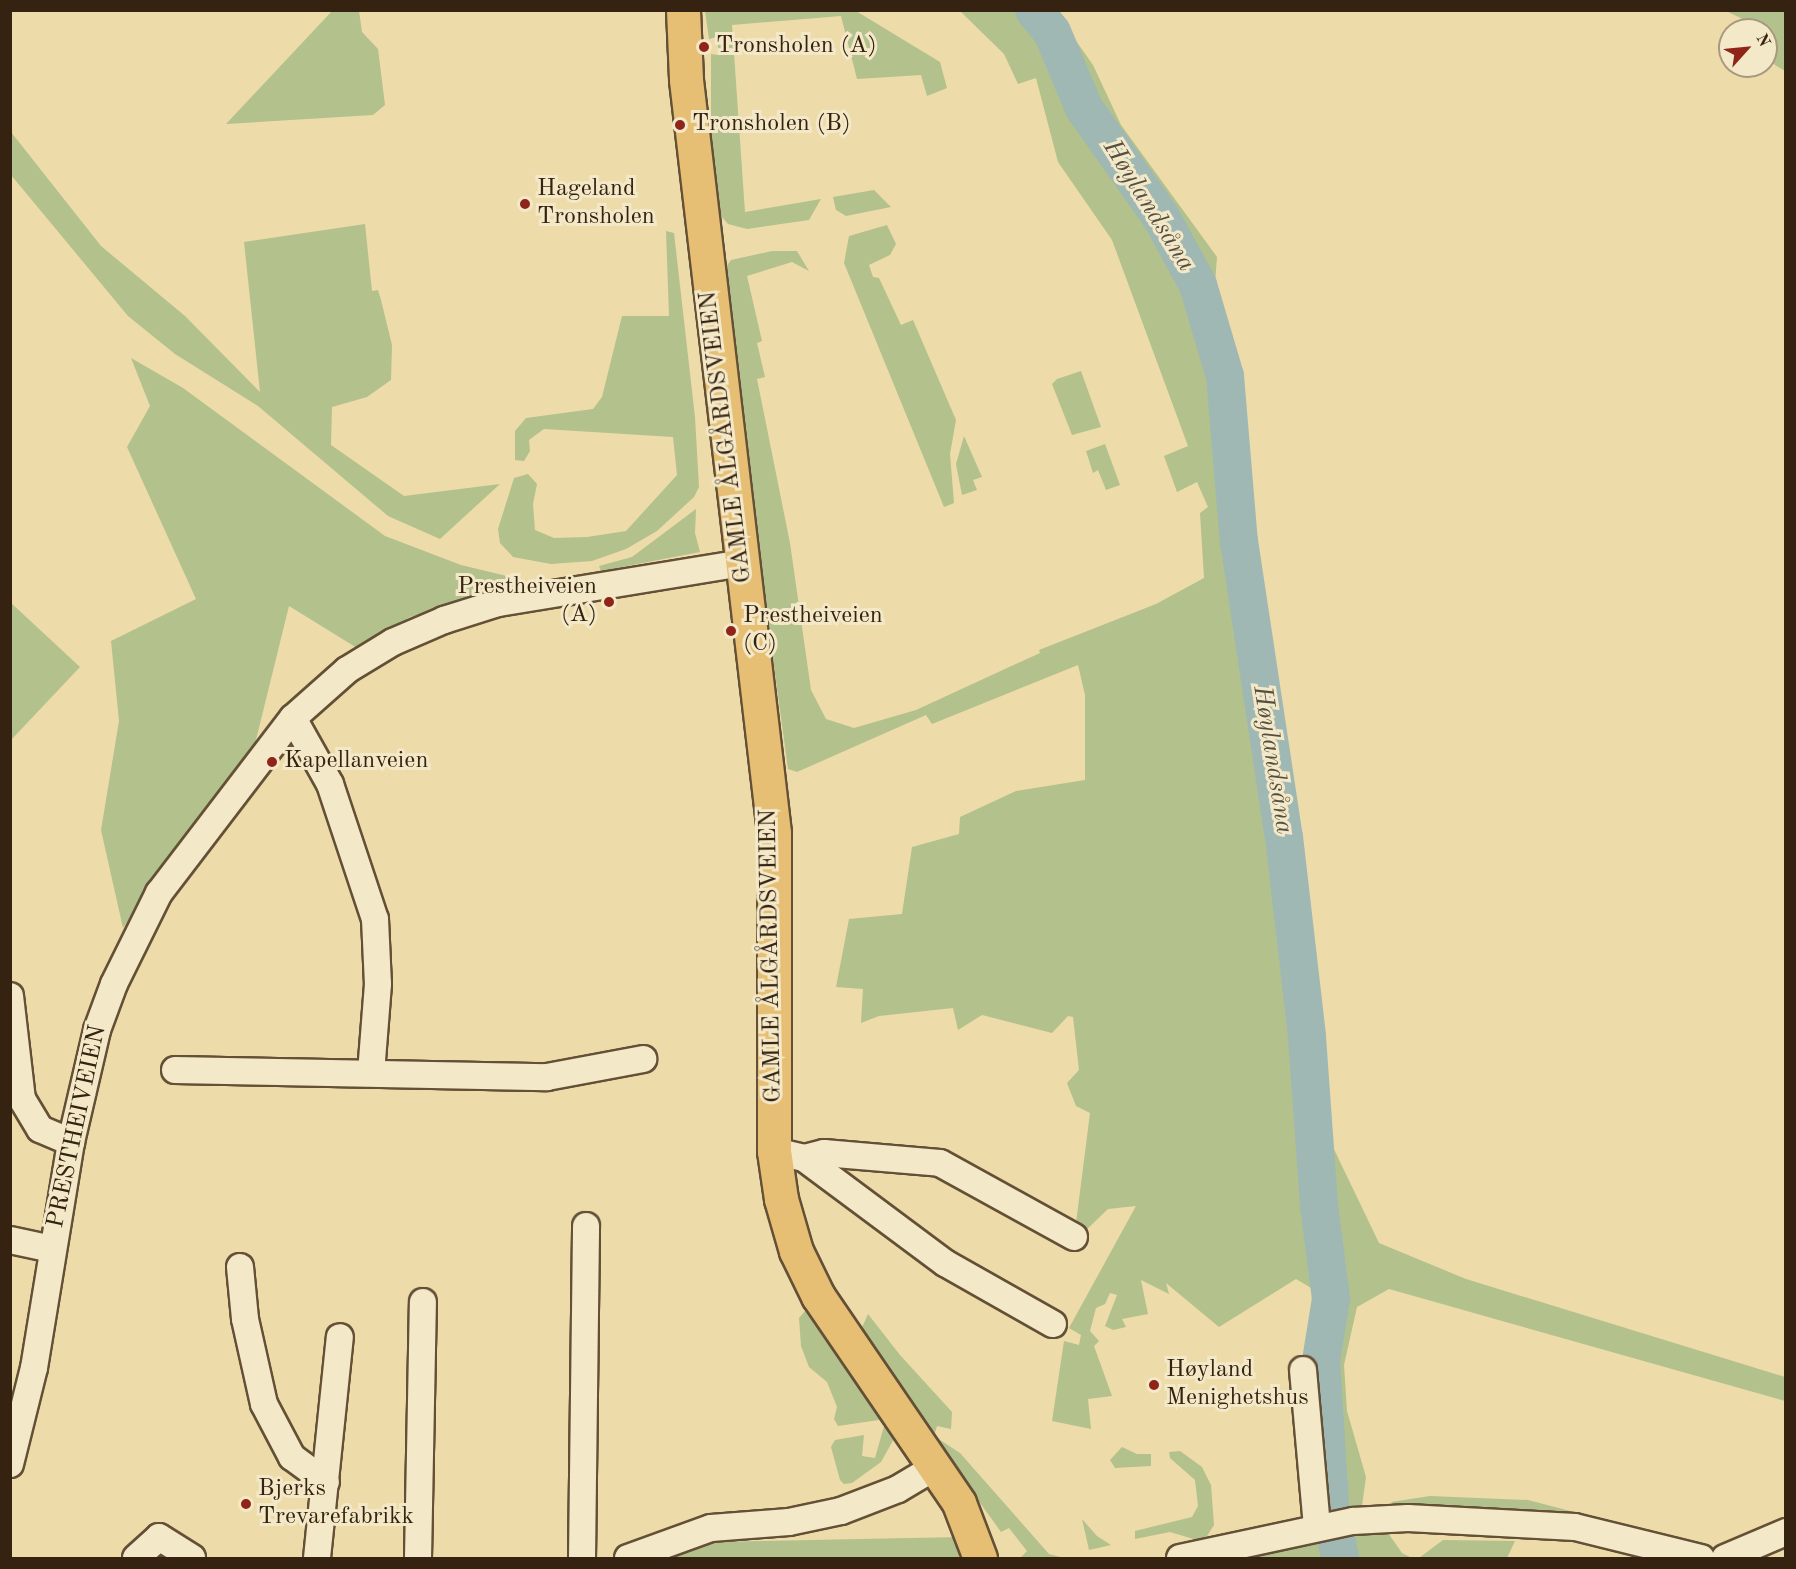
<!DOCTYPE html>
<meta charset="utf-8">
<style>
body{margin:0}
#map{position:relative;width:1796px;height:1569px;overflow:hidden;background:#eddba9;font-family:"Old Standard TT",serif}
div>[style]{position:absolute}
.green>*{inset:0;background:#b3c18c}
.river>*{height:38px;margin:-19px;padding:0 19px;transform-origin:19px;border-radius:19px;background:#9fb8b4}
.roads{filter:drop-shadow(2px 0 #635036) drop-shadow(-2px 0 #635036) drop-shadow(0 2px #635036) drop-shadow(0 -2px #635036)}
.minor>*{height:26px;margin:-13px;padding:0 13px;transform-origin:13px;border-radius:13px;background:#f3e8c7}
.major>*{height:33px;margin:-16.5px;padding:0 16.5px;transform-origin:16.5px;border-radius:16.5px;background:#e6be74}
.dots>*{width:16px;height:16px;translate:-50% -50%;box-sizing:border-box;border:3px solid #f3e8c7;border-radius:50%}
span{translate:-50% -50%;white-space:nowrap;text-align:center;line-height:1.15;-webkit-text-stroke:6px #f3e8c7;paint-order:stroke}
.poi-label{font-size:24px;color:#352210}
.left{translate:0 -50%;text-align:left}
.right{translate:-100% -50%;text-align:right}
.street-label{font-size:24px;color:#352210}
.water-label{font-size:26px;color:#554f41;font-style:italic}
.frame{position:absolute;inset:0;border:12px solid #352210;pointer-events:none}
.north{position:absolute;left:1718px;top:18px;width:60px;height:60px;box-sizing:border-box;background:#f3e8c7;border:2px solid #a7997e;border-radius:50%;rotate:63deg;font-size:16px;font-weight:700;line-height:24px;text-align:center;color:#352210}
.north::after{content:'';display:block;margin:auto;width:21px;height:27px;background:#8f2418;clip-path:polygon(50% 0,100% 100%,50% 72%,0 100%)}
</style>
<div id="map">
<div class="green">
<i style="clip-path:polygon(332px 11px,359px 11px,362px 32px,378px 49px,385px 105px,373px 115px,226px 124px)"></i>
<i style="clip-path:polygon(705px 11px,856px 11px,940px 62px,947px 88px,927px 96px,921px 75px,857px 79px,841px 16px,732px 25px,745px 212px,821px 199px,809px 220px,747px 229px,728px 224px,716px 210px,711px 151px,711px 54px,719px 55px,717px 37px,709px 39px)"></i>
<i style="clip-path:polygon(960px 11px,1055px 11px,1093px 65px,1121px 125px,1217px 257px,1214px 297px,1255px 566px,1331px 1143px,1379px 1243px,1466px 1279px,1785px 1377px,1785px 1401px,1389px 1289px,1357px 1307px,1344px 1365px,1347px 1411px,1366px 1477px,1361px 1513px,1335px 1518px,1324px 1472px,1313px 1377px,1323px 1295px,1296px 1279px,1219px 1327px,1166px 1283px,1169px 1294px,1141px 1280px,1148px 1314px,1122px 1319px,1126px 1327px,1113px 1330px,1105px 1326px,1117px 1295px,1110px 1293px,1105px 1304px,1096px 1308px,1090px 1331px,1099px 1341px,1094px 1346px,1112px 1396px,1088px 1399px,1091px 1429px,1052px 1421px,1064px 1341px,1079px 1345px,1081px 1335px,1069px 1328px,1136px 1206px,1108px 1209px,1083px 1233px,1076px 1223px,1090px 1113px,1076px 1106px,1067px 1083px,1079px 1070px,1073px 1017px,1068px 1016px,1052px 1033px,982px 1015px,958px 1030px,953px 1008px,879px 1016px,861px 1023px,863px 989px,836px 987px,849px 919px,902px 914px,912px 847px,959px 834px,960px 817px,1016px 791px,1085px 780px,1085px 695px,1078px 665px,932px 724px,926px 715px,797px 772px,788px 769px,722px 284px,723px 271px,731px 260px,772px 251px,797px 251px,809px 271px,792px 262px,747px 276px,762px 341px,757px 343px,765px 377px,757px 379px,790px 543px,811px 690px,826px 719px,854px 728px,916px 710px,1040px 653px,1039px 650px,1156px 604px,1204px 578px,1200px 513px,1208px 507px,1197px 482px,1177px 492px,1164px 456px,1188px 446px,1112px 240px,1058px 162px,1036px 78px,1018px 84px,1004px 54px)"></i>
<i style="clip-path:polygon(1726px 11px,1785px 11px,1785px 71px,1767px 60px,1766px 30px)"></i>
<i style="clip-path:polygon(11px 132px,101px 246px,185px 316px,260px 392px,244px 242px,365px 224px,372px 291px,378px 290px,381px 300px,392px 345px,391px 380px,367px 397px,332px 407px,331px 445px,404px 496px,500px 484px,440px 539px,388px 516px,258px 406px,175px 354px,128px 316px,11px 175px)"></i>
<i style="clip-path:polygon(874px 190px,891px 207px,846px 216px,836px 210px,833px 197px)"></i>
<i style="clip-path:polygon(887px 225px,896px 244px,890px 255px,869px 265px,873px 277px,879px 278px,901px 325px,913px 320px,956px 420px,950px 454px,954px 503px,944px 507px,844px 263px,849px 236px)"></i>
<i style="clip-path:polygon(666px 231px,674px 233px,695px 417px,699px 487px,694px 497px,657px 531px,626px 549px,592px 561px,551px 564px,513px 557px,500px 543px,498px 529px,514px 478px,528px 474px,537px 484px,533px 504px,535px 530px,554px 538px,587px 537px,626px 531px,677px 475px,673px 437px,544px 429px,529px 440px,530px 451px,524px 461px,515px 460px,515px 431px,526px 418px,593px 409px,602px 397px,622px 316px,669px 316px)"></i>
<i style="clip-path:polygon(131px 358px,183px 388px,385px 536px,461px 565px,523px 580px,489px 596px,410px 617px,357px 648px,289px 606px,254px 748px,123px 928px,101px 830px,119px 721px,111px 641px,196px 599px,127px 447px,150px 406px)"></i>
<i style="clip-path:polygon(1081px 371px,1101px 427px,1072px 435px,1052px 384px,1057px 379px)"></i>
<i style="clip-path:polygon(964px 436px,982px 477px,973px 480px,977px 490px,962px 495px,956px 464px)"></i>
<i style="clip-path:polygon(1105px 444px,1120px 485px,1106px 490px,1098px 470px,1093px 473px,1086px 451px)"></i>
<i style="clip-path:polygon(696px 509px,695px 533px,700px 552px,601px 571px,599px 566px,632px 557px)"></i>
<i style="clip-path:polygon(10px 602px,80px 667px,11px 740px,10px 740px)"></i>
<i style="clip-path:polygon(805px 1311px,816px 1311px,895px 1437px,881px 1462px,852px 1483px,844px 1484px,840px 1480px,831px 1447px,835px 1440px,864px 1435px,862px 1456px,875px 1458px,884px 1426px,879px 1420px,838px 1426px,834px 1419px,837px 1407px,827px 1382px,809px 1367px,801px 1346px,799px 1318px)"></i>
<i style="clip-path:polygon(868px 1314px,900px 1355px,952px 1412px,951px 1429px,937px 1426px,934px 1436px,960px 1453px,1049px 1554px,1064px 1558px,1020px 1558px,1027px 1551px,1009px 1528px,1001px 1532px,859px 1334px)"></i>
<i style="clip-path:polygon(1122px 1447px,1137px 1454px,1151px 1454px,1151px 1466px,1115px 1468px,1110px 1460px)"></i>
<i style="clip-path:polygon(1180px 1451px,1202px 1467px,1211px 1485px,1214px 1525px,1207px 1536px,1197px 1540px,1170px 1532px,1135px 1539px,1135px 1531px,1192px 1517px,1198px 1506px,1195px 1480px,1170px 1458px,1169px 1452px)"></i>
<i style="clip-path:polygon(1430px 1496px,1528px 1500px,1578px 1513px,1573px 1517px,1488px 1509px,1398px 1508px,1391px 1502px)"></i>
<i style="clip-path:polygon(1082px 1519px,1097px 1536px,1111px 1545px,1089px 1550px)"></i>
<i style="clip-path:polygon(1386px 1530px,1402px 1553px,1412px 1558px,1258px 1558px,1257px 1555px)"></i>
<i style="clip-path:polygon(959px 1537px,959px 1558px,663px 1558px,712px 1542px)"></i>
<i style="clip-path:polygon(1443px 1540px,1515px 1541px,1507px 1558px,1419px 1558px)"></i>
</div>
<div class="river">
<i style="left:1034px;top:10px;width:28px;rotate:51deg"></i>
<i style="left:1052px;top:32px;width:82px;rotate:67.2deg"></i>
<i style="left:1084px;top:108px;width:133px;rotate:54.8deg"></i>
<i style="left:1161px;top:217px;width:77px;rotate:61.4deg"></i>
<i style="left:1198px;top:285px;width:95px;rotate:73.5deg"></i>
<i style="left:1225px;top:376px;width:166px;rotate:85.2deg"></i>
<i style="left:1239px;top:541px;width:299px;rotate:81.4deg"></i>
<i style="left:1284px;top:837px;width:201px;rotate:83.4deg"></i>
<i style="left:1307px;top:1037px;width:168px;rotate:85.9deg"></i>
<i style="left:1319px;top:1205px;width:95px;rotate:82.7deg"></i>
<i style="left:1331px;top:1299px;width:63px;rotate:99.2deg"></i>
<i style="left:1321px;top:1361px;width:145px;rotate:86.4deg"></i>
<i style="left:1330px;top:1506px;width:53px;rotate:79.1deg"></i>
</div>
<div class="roads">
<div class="minor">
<i style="left:293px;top:718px;width:76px;rotate:60.7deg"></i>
<i style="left:330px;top:784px;width:142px;rotate:71.6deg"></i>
<i style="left:375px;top:919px;width:65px;rotate:87.4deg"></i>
<i style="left:378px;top:984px;width:89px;rotate:94.5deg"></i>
<i style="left:10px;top:996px;width:104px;rotate:83.4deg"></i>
<i style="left:22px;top:1099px;width:35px;rotate:59deg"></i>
<i style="left:40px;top:1129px;width:34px;rotate:23deg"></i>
<i style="left:175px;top:1070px;width:372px;rotate:1.1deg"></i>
<i style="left:547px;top:1077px;width:98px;rotate:-10.6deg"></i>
<i style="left:774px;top:1151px;width:31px;rotate:13deg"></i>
<i style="left:804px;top:1158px;width:176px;rotate:36.7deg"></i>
<i style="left:945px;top:1263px;width:124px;rotate:29.5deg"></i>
<i style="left:804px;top:1158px;width:21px;rotate:-14deg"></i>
<i style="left:824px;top:1153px;width:116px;rotate:4.9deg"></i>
<i style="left:940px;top:1163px;width:153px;rotate:28.9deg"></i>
<i style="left:10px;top:1240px;width:43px;rotate:12.1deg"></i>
<i style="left:240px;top:1267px;width:52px;rotate:84.5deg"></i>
<i style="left:245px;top:1319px;width:87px;rotate:77.4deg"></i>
<i style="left:264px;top:1404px;width:60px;rotate:62.2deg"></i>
<i style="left:292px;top:1457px;width:42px;rotate:36.3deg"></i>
<i style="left:1303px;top:1370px;width:158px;rotate:84.9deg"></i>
<i style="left:10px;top:1464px;width:99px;rotate:-76deg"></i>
<i style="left:34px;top:1368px;width:229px;rotate:-80.7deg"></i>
<i style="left:71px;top:1142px;width:115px;rotate:-76.9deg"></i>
<i style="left:97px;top:1030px;width:49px;rotate:-69.7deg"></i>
<i style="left:114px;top:984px;width:102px;rotate:-63.7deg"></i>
<i style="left:159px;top:893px;width:220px;rotate:-52.6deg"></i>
<i style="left:293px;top:718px;width:72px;rotate:-41.6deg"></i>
<i style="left:347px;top:670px;width:54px;rotate:-31.3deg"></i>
<i style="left:393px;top:642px;width:56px;rotate:-23.3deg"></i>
<i style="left:444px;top:620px;width:57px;rotate:-17.5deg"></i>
<i style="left:498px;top:603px;width:247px;rotate:-9.3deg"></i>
<i style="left:136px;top:1558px;width:31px;rotate:-42deg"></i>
<i style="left:159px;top:1537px;width:39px;rotate:32deg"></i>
<i style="left:317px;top:1558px;width:222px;rotate:-84.1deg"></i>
<i style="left:418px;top:1558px;width:256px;rotate:-88.9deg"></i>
<i style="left:582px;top:1558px;width:332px;rotate:-89.3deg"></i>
<i style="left:628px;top:1558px;width:88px;rotate:-19.9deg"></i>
<i style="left:711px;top:1528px;width:78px;rotate:-4.4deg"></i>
<i style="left:789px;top:1522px;width:53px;rotate:-11.9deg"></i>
<i style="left:841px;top:1511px;width:61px;rotate:-21.1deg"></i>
<i style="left:898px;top:1489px;width:43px;rotate:-30.7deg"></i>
<i style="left:1180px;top:1558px;width:177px;rotate:-12.1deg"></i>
<i style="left:1353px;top:1521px;width:55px;rotate:-3.1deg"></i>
<i style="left:1408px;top:1518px;width:167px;rotate:3.1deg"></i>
<i style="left:1575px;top:1527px;width:130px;rotate:13.8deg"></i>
<i style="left:1725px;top:1558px;width:66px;rotate:-23.1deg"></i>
</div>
<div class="major">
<i style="left:683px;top:10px;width:70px;rotate:87.5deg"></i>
<i style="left:686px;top:80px;width:758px;rotate:83.33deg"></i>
<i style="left:774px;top:833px;width:318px;rotate:90deg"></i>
<i style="left:774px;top:1151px;width:49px;rotate:81.7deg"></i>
<i style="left:781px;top:1199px;width:54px;rotate:73.9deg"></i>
<i style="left:796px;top:1251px;width:50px;rotate:63.9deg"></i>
<i style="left:818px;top:1296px;width:250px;rotate:55.7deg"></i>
<i style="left:959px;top:1503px;width:59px;rotate:69.1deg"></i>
</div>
</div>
<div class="dots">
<i style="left:704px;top:47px;background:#8f2418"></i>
<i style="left:680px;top:125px;background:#8f2418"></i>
<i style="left:525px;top:204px;background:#8f2418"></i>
<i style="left:609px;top:602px;background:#8f2418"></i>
<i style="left:731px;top:631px;background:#8f2418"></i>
<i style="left:272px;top:762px;background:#8f2418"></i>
<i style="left:1154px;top:1385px;background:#8f2418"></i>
<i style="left:246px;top:1504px;background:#8f2418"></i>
</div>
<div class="poi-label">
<span class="left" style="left:716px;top:47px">Tronsholen (A)</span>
<span class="left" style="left:692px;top:125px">Tronsholen (B)</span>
<span class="left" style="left:537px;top:204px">Hageland<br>Tronsholen</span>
<span class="right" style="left:597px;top:602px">Prestheiveien<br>(A)</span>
<span class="left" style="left:743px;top:631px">Prestheiveien<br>(C)</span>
<span class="left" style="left:284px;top:762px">Kapellanveien</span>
<span class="left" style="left:1166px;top:1385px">Høyland<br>Menighetshus</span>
<span class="left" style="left:258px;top:1504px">Bjerks<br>Trevarefabrikk</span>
</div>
<div class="street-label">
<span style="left:727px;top:437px;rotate:-97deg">GAMLE ÅLGÅRDSVEIEN</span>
<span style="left:772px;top:956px;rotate:-91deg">GAMLE ÅLGÅRDSVEIEN</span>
<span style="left:78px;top:1127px;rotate:-78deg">PRESTHEIVEIEN</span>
</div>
<div class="water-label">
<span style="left:1148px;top:206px;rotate:58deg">Høylandsåna</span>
<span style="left:1272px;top:760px;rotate:81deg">Høylandsåna</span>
</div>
<div class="frame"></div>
<div class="north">N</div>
</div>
